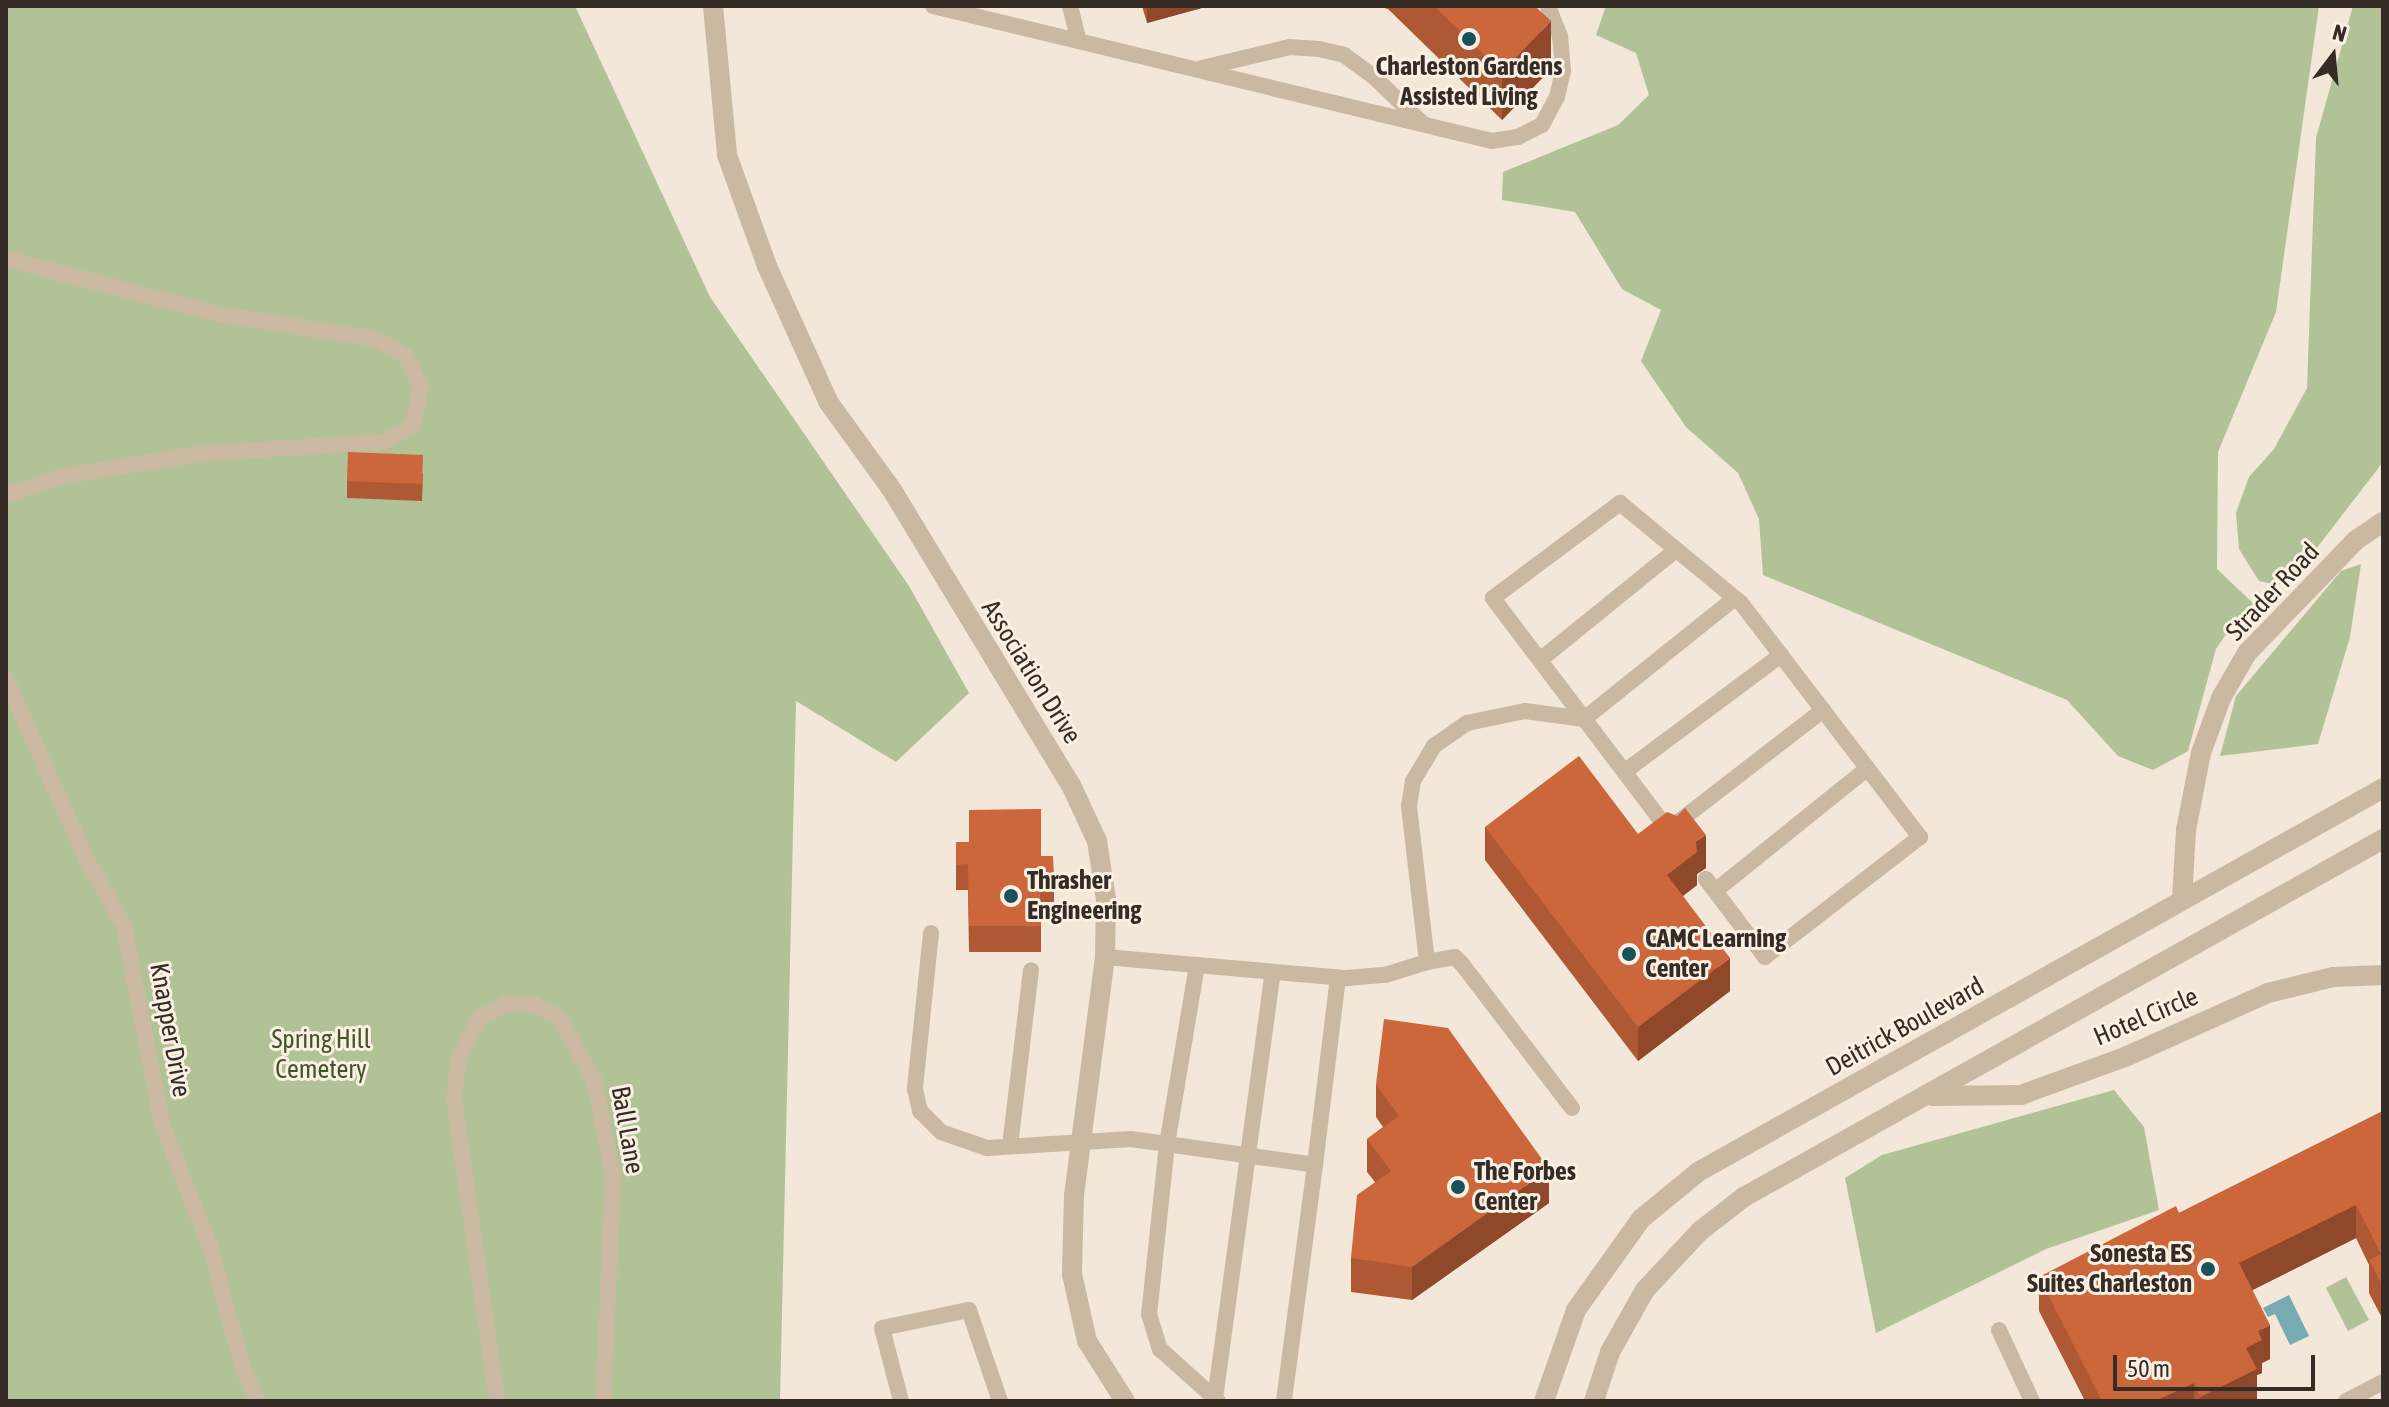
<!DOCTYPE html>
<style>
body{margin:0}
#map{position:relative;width:2389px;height:1407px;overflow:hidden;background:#f2e7d8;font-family:"Asap Condensed",sans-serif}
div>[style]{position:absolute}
.green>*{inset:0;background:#b1c297}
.water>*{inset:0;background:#75abb1}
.lane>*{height:16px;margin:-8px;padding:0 8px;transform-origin:8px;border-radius:8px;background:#cbb8a3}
.street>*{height:20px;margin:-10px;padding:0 10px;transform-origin:10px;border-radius:10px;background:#cbb8a3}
.wall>*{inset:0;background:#af5934}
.shaded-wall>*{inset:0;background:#8f482a}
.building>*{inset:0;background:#cc673c}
.dots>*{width:22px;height:22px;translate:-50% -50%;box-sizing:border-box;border:4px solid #faf1e4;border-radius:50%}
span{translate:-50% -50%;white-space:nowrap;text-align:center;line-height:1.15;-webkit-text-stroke:6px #faf1e4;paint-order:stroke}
.poi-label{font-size:26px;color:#362c26;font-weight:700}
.left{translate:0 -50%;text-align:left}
.right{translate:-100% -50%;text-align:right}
.street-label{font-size:26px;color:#362c26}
.park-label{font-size:26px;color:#425528}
.frame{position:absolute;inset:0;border:8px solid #362c26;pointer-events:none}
.north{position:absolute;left:2293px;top:16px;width:80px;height:80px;-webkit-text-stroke:6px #faf1e4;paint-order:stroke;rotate:16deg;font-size:22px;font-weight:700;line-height:32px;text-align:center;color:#362c26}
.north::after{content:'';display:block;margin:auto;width:28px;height:36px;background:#362c26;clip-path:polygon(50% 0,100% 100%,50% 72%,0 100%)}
.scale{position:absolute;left:2113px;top:1355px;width:202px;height:36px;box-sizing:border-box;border:4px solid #362c26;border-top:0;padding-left:10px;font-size:24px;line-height:28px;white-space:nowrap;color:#362c26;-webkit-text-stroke:6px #faf1e4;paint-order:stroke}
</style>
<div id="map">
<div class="green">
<i style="clip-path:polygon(6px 6px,575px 6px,710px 297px,909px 586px,969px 693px,896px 762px,796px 701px,780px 1401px,6px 1401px)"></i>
<i style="clip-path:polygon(1606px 6px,2319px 6px,2276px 312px,2218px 452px,2217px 569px,2257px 607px,2239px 615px,2216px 649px,2188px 751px,2153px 770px,2118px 756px,2067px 700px,1763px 575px,1759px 519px,1738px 473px,1686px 427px,1641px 361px,1661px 310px,1622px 289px,1575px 212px,1502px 200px,1503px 172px,1618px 125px,1649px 95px,1636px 53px,1596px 35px)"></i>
<i style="clip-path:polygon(2353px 6px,2383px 6px,2383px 462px,2296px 575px,2278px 585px,2259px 581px,2239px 549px,2236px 513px,2249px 477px,2274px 449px,2307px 388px,2316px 138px)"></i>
<i style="clip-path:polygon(2361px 564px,2350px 637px,2318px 744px,2220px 756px,2236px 696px,2341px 571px)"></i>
<i style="clip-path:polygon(2114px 1090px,2144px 1127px,2159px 1210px,2046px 1249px,1876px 1333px,1845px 1178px,1882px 1155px)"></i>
<i style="clip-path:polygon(2346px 1277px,2369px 1320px,2348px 1331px,2326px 1288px)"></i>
</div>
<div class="water">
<i style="clip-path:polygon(2289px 1295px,2309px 1336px,2290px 1345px,2275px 1314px,2268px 1317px,2263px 1308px)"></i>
</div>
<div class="lane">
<i style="left:933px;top:6px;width:575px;rotate:13.58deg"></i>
<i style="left:1492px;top:141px;width:26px;rotate:-9deg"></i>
<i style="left:1518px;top:137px;width:27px;rotate:-27deg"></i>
<i style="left:1542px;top:125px;width:32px;rotate:-62deg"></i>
<i style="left:1557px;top:97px;width:28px;rotate:-77deg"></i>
<i style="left:1563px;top:70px;width:34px;rotate:-95deg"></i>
<i style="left:1560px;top:36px;width:32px;rotate:-112deg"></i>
<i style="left:1070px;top:6px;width:36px;rotate:76deg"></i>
<i style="left:1202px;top:68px;width:90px;rotate:-13.4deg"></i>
<i style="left:1290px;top:47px;width:29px;rotate:4deg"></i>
<i style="left:1319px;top:49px;width:26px;rotate:13deg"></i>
<i style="left:1344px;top:55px;width:36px;rotate:36deg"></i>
<i style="left:1373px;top:76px;width:68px;rotate:43.8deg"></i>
<i style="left:6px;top:259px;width:219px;rotate:14.5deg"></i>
<i style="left:218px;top:314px;width:159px;rotate:9deg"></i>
<i style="left:375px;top:339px;width:34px;rotate:28deg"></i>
<i style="left:405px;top:355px;width:35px;rotate:63deg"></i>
<i style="left:421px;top:386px;width:40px;rotate:102deg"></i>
<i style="left:413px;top:425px;width:33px;rotate:149deg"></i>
<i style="left:385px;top:442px;width:180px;rotate:176.5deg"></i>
<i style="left:205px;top:453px;width:143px;rotate:170.7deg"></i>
<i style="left:64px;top:476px;width:61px;rotate:161.9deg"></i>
<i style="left:1540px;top:660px;width:175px;rotate:-39deg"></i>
<i style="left:6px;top:679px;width:198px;rotate:65.9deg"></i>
<i style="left:87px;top:860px;width:76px;rotate:60.7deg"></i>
<i style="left:124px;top:926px;width:202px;rotate:79.1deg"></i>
<i style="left:162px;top:1124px;width:132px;rotate:68.7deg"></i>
<i style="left:210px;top:1247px;width:126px;rotate:74.9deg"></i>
<i style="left:243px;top:1369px;width:35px;rotate:65deg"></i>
<i style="left:1624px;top:772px;width:196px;rotate:-36.7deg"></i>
<i style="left:1673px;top:826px;width:190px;rotate:-37.7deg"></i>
<i style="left:1672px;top:835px;width:297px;rotate:-127.1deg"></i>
<i style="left:1493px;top:598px;width:159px;rotate:-36.8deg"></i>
<i style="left:1620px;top:503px;width:157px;rotate:39.6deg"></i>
<i style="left:1741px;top:603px;width:295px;rotate:52.6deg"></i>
<i style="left:1920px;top:837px;width:196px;rotate:142.3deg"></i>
<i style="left:1765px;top:957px;width:98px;rotate:-127.1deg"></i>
<i style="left:1715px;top:891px;width:195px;rotate:-38.8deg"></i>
<i style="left:931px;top:933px;width:157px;rotate:95.9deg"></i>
<i style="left:915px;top:1089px;width:23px;rotate:77deg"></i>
<i style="left:920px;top:1111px;width:30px;rotate:45deg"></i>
<i style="left:941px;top:1132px;width:49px;rotate:19.2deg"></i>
<i style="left:987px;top:1148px;width:144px;rotate:-3.6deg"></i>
<i style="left:1131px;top:1139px;width:186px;rotate:8deg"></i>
<i style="left:1315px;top:1165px;width:238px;rotate:97.5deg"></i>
<i style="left:1105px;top:957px;width:243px;rotate:5deg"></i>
<i style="left:1347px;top:978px;width:38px;rotate:-5deg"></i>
<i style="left:1385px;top:975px;width:44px;rotate:-17.2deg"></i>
<i style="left:1197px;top:965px;width:181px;rotate:99.5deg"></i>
<i style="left:1167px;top:1144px;width:171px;rotate:96deg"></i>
<i style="left:1149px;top:1314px;width:37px;rotate:73deg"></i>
<i style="left:1160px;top:1349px;width:78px;rotate:41.9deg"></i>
<i style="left:1572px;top:1108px;width:183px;rotate:-127.4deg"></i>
<i style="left:1461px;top:963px;width:8px;rotate:-135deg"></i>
<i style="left:1455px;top:957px;width:28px;rotate:170deg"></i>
<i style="left:1427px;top:962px;width:157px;rotate:-96.6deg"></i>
<i style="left:1409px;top:806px;width:25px;rotate:-81deg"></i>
<i style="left:1413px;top:781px;width:41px;rotate:-59deg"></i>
<i style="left:1434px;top:746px;width:40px;rotate:-34.9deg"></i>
<i style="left:1467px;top:723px;width:59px;rotate:-11.7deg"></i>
<i style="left:1525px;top:711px;width:60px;rotate:7.7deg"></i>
<i style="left:1584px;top:719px;width:193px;rotate:-38.7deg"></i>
<i style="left:1010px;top:1146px;width:177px;rotate:-83.2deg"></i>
<i style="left:1315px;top:1165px;width:189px;rotate:-83deg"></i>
<i style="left:1999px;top:1330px;width:78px;rotate:65.1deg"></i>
<i style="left:1215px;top:1399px;width:431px;rotate:-82.3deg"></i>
<i style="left:497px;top:1401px;width:304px;rotate:-98.1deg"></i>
<i style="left:454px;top:1100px;width:43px;rotate:-83.4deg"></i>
<i style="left:459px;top:1057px;width:43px;rotate:-62.2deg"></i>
<i style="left:479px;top:1019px;width:30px;rotate:-30deg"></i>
<i style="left:505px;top:1004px;width:29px"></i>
<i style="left:534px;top:1004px;width:29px;rotate:29deg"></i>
<i style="left:559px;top:1018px;width:70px;rotate:60.2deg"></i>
<i style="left:594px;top:1079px;width:99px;rotate:78.9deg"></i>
<i style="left:613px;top:1176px;width:225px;rotate:92.5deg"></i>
<i style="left:901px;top:1401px;width:75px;rotate:-104.6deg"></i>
<i style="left:882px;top:1328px;width:89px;rotate:-11.7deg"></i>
<i style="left:969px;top:1310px;width:96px;rotate:71.2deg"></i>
<i style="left:2346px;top:1401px;width:42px;rotate:-27.2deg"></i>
</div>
<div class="street">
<i style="left:713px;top:6px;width:150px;rotate:84.6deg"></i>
<i style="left:727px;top:155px;width:118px;rotate:70.2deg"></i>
<i style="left:767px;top:266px;width:150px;rotate:65.7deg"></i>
<i style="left:829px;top:403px;width:107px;rotate:54.1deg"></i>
<i style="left:892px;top:490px;width:345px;rotate:58.8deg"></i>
<i style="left:1071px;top:785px;width:62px;rotate:65.1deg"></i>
<i style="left:1097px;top:841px;width:59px;rotate:81.2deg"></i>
<i style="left:1106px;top:899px;width:58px;rotate:91deg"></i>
<i style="left:1105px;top:957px;width:240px;rotate:97.4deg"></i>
<i style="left:1074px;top:1195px;width:79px;rotate:91.5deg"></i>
<i style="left:1072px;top:1274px;width:69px;rotate:77.4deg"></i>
<i style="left:1087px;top:1341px;width:71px;rotate:57.7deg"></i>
<i style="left:2182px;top:898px;width:68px;rotate:-86.6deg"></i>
<i style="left:2186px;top:830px;width:78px;rotate:-79deg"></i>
<i style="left:2201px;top:753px;width:59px;rotate:-70deg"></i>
<i style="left:2221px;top:698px;width:52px;rotate:-60deg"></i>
<i style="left:2247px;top:653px;width:157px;rotate:-46deg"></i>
<i style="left:2356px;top:540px;width:32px;rotate:-34deg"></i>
<i style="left:1932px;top:1096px;width:89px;rotate:-0.6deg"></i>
<i style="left:2021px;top:1095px;width:111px;rotate:-20.1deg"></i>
<i style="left:2125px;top:1057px;width:157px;rotate:-24.1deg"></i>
<i style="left:2268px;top:993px;width:67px;rotate:-13.8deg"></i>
<i style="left:2333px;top:977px;width:50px;rotate:-2.3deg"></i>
<i style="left:1544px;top:1401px;width:96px;rotate:-70.6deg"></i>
<i style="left:1576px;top:1310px;width:112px;rotate:-54.5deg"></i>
<i style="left:1641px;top:1219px;width:74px;rotate:-39.5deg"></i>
<i style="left:1698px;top:1172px;width:785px;rotate:-29.27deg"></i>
<i style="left:1594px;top:1401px;width:52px;rotate:-71.9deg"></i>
<i style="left:1610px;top:1352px;width:71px;rotate:-60.6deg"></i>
<i style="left:1645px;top:1290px;width:81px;rotate:-47deg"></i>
<i style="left:1700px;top:1231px;width:56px;rotate:-37.7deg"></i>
<i style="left:1744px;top:1197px;width:732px;rotate:-29.26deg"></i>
</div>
<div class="wall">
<i style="clip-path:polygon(1142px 6px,1209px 6px,1147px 23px)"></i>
<i style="clip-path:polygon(1377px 6px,1535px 6px,1551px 69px,1502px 120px,1388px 9px)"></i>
<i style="clip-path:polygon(423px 473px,422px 501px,347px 498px,347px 481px)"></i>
<i style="clip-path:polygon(1485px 827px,1638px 834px,1706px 868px,1697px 874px,1697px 885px,1683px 896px,1730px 991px,1638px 1061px,1485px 860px)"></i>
<i style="clip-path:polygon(956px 842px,1041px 856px,1054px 877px,1054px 902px,1041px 902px,1041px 952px,969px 952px,968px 890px,956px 890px)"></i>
<i style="clip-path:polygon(1376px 1084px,1549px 1203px,1412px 1300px,1351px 1292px,1351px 1258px,1375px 1182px,1367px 1172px,1367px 1139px,1383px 1127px,1376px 1117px)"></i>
<i style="clip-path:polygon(2383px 1111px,2383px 1317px,2382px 1318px,2369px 1293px,2369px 1265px,2356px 1238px,2252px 1290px,2270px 1359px,2262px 1363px,2262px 1373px,2257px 1375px,2257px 1401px,2085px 1401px,2039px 1311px,2039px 1277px,2179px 1213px)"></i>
</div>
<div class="shaded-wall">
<i style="clip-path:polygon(1147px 6px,1209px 6px,1147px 23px)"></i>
<i style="clip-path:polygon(1551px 21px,1551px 69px,1502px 120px,1502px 72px)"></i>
<i style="clip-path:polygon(1706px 835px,1706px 868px,1697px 874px,1697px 885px,1667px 908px,1667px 875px,1696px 841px)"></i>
<i style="clip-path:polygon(1730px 958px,1730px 991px,1638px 1061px,1638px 1027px)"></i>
<i style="clip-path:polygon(1549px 1169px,1549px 1203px,1412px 1300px,1412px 1267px)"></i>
<i style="clip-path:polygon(2356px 1205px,2356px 1238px,2239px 1297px,2239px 1263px)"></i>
<i style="clip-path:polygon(2383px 1283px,2383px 1317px,2382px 1318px,2382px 1284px)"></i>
<i style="clip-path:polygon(2270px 1325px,2270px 1359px,2262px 1363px,2262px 1373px,2257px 1375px,2257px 1401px,2200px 1401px,2200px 1397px,2246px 1348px,2258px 1331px)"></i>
<i style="clip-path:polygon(2194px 1383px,2194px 1401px,2155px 1401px)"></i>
</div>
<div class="building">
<i style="clip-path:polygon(1434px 6px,1535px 6px,1551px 21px,1502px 72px)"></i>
<i style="clip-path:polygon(348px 452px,423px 455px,422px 484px,347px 481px)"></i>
<i style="clip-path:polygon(1579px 756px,1638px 834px,1667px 812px,1677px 816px,1685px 808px,1706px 835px,1696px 841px,1697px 852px,1667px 875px,1730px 958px,1638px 1027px,1485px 827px)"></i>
<i style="clip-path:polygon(1041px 809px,1041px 856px,1053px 856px,1054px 877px,1040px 877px,1041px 926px,969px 926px,968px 864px,956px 865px,956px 842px,969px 842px,969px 810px)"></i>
<i style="clip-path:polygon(1384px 1019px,1448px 1028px,1549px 1169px,1412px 1267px,1351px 1258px,1357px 1195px,1391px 1171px,1367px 1139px,1399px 1116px,1376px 1084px)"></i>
<i style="clip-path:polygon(2383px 1111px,2383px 1283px,2382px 1284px,2369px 1260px,2381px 1254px,2356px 1205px,2239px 1263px,2270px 1325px,2258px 1331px,2262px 1340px,2246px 1348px,2257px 1369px,2200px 1397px,2194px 1383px,2155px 1401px,2102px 1401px,2039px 1277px,2176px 1206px,2179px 1213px)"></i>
</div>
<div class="dots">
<i style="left:1469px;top:39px;background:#195159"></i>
<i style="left:1011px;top:896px;background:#195159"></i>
<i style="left:1629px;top:954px;background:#195159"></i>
<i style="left:1458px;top:1187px;background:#195159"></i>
<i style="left:2208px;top:1269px;background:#195159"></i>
</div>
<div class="poi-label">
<span style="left:1469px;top:82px">Charleston Gardens<br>Assisted Living</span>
<span class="left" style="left:1027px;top:896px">Thrasher<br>Engineering</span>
<span class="left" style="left:1645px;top:954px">CAMC Learning<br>Center</span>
<span class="left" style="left:1474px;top:1187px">The Forbes<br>Center</span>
<span class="right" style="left:2192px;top:1269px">Sonesta ES<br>Suites Charleston</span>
</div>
<div class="street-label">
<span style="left:2273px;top:592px;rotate:-47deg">Strader Road</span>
<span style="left:1031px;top:672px;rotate:58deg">Association Drive</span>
<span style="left:2146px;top:1017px;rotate:-23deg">Hotel Circle</span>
<span style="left:1905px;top:1027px;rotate:-29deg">Deitrick Boulevard</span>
<span style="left:170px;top:1030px;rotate:80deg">Knapper Drive</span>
<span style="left:627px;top:1130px;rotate:80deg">Ball Lane</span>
</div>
<div class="park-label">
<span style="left:321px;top:1055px">Spring Hill<br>Cemetery</span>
</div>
<div class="frame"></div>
<div class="north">N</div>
<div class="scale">50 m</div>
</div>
